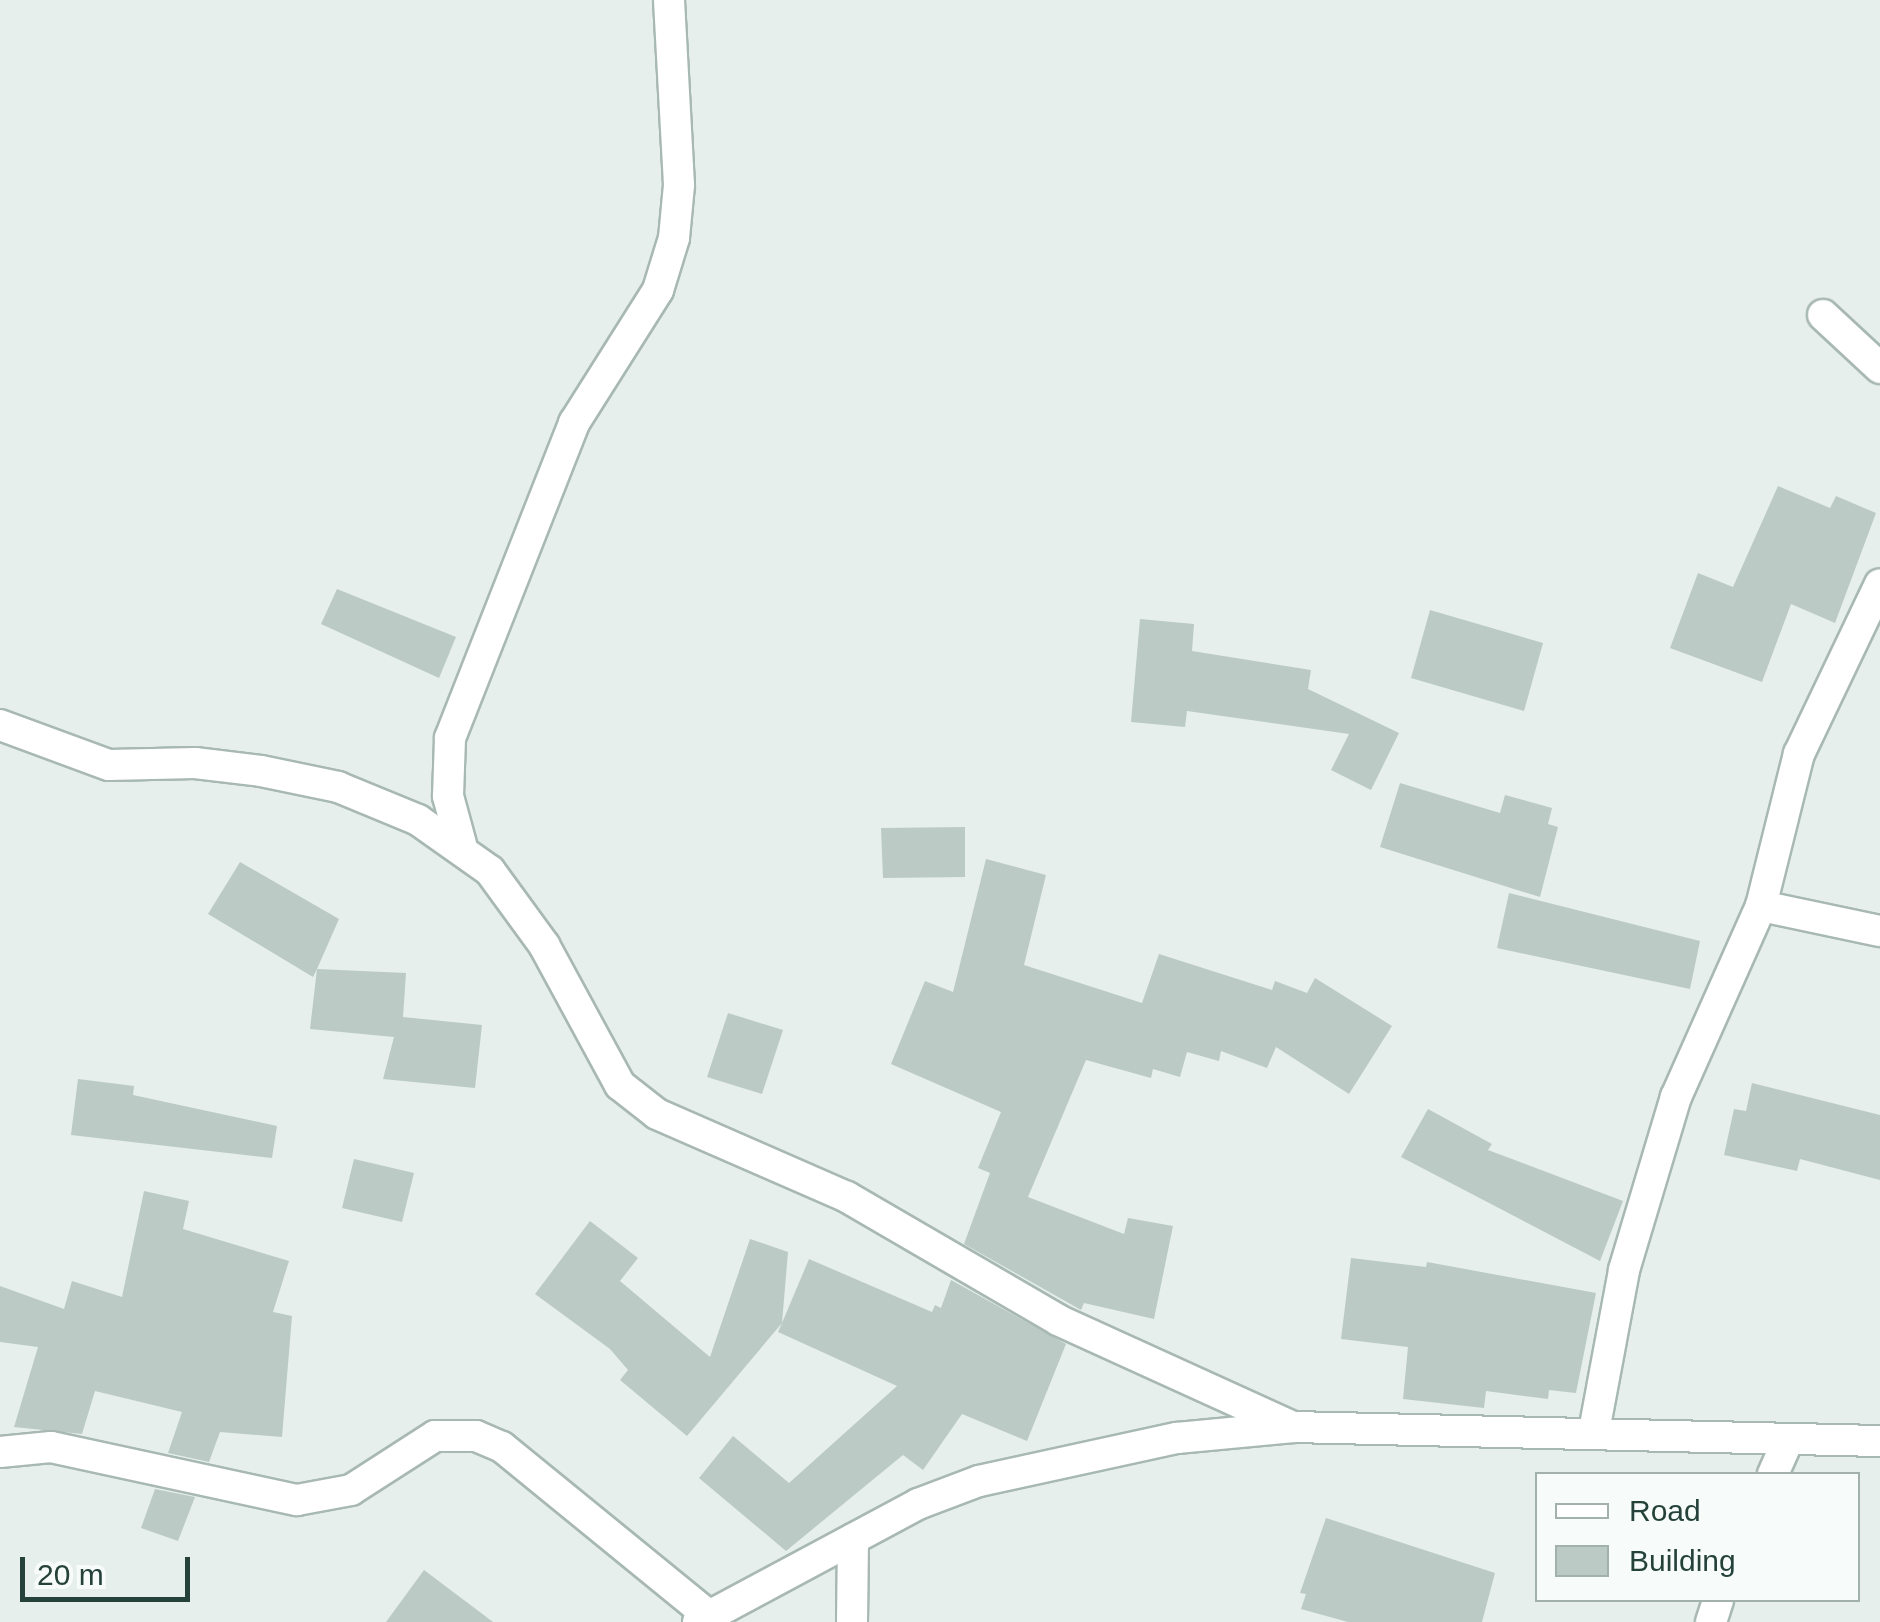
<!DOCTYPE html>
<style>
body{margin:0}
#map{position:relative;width:1880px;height:1622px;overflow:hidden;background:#e6efeb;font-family:Helvetica,sans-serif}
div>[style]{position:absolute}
.building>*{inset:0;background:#bbcac4}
.roads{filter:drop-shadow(2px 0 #a8b8b2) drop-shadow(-2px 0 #a8b8b2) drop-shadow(0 2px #a8b8b2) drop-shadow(0 -2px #a8b8b2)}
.minor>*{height:30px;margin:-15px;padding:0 15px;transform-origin:15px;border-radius:15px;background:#fff}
span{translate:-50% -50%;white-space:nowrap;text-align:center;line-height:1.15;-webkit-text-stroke:8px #f7fbf9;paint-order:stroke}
.legend{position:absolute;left:1535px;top:1472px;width:325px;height:130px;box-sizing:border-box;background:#f7fbf9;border:2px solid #a3b1ad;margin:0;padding:12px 18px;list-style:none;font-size:30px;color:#24423a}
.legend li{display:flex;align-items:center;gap:20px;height:50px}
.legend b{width:50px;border:2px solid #a3b1ad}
.scale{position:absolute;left:20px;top:1557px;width:170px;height:45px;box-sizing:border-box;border:5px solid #24423a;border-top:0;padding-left:12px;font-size:30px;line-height:35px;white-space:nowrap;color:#24423a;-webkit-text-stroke:8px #f7fbf9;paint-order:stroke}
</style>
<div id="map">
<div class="building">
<i style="clip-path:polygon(1778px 486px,1830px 508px,1836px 496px,1876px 513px,1835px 623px,1791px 604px,1762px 682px,1670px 648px,1698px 573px,1733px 587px)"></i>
<i style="clip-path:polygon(337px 589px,456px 637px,439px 678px,321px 624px)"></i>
<i style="clip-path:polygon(1430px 610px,1543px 643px,1524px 711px,1411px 678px)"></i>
<i style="clip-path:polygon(1140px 619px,1194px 624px,1192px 651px,1311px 670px,1308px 689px,1399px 733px,1371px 790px,1331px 770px,1349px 734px,1187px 711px,1185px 727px,1131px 722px)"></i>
<i style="clip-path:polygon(1400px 783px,1500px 813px,1505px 795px,1552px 808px,1548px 824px,1558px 827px,1540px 897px,1380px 847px)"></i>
<i style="clip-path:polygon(965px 827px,965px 877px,883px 878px,881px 828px)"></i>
<i style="clip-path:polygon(986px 859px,1046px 875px,1024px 965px,1142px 1003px,1159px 954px,1272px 990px,1275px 981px,1307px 993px,1315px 978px,1392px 1026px,1349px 1094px,1276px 1047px,1267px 1068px,1221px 1051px,1219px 1061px,1187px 1052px,1180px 1077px,1153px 1069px,1151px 1078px,1086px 1060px,1028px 1197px,1124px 1234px,1128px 1218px,1173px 1226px,1154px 1319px,1084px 1303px,1081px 1310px,964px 1244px,990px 1173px,978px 1168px,1001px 1112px,891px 1064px,925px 981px,953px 992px)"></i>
<i style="clip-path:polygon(240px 862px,339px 919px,317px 969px,406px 973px,403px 1017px,482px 1025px,475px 1088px,383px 1079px,394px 1037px,310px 1029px,317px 969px,313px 977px,208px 914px)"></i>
<i style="clip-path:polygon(1509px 893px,1700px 941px,1690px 989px,1497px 948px)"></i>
<i style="clip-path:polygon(728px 1013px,783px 1030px,762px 1094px,707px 1077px)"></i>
<i style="clip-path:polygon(78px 1079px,134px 1086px,133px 1095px,277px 1126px,272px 1158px,71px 1135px)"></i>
<i style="clip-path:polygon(1752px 1083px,1880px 1115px,1880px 1180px,1800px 1159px,1797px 1171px,1724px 1155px,1734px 1109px,1746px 1111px)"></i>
<i style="clip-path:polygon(1428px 1109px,1492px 1144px,1488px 1150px,1623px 1201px,1600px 1261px,1401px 1157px)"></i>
<i style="clip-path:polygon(354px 1159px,414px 1173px,402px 1222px,342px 1208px)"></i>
<i style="clip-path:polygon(144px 1191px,189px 1201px,183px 1229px,289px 1261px,273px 1312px,292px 1316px,282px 1437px,220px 1432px,209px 1462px,168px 1453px,182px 1412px,95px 1391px,82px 1434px,14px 1427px,38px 1347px,0 1342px,0 1286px,64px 1309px,72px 1281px,122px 1297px)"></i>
<i style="clip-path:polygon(590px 1221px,638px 1258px,620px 1281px,710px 1357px,750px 1239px,788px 1252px,782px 1323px,809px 1259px,932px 1312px,935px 1305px,941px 1308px,951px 1280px,1066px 1344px,1027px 1441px,962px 1414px,923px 1470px,903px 1455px,786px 1551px,699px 1478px,733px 1436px,789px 1483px,897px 1386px,778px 1332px,782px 1323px,687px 1436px,620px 1380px,628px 1370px,610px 1349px,535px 1294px)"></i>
<i style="clip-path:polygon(1351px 1258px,1426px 1267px,1427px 1262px,1596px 1293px,1576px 1393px,1549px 1390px,1548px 1399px,1486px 1391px,1484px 1408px,1403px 1399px,1408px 1347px,1341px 1339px)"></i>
<i style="clip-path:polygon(155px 1489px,195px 1497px,178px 1541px,141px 1528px)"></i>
<i style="clip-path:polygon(1326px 1518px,1495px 1573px,1482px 1622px,1348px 1622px,1301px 1609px,1306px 1594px,1300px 1593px)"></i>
<i style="clip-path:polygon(424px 1570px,493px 1622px,386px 1622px)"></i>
</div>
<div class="roads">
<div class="minor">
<i style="left:1823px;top:315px;width:78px;rotate:42.9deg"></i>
<i style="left:0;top:725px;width:116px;rotate:20.2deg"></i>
<i style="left:109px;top:765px;width:86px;rotate:-1.3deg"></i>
<i style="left:195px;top:763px;width:66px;rotate:6.9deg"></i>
<i style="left:261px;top:771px;width:79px;rotate:11.7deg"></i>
<i style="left:338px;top:787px;width:87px;rotate:22.4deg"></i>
<i style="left:418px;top:820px;width:88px;rotate:35.3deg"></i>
<i style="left:490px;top:871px;width:92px;rotate:53.9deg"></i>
<i style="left:544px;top:945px;width:159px;rotate:61.5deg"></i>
<i style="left:620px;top:1085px;width:47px;rotate:38.1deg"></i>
<i style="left:657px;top:1114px;width:207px;rotate:23.6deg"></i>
<i style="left:847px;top:1197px;width:244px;rotate:30.2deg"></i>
<i style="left:1058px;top:1320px;width:258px;rotate:24.5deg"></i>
<i style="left:461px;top:844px;width:50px;rotate:-105.2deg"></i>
<i style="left:448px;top:796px;width:58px;rotate:-88deg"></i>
<i style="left:450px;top:738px;width:339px;rotate:-68.5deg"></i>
<i style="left:574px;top:423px;width:157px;rotate:-57.7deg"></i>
<i style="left:658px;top:290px;width:54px;rotate:-72.9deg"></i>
<i style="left:674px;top:238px;width:53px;rotate:-84.6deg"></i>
<i style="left:679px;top:185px;width:185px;rotate:-93.1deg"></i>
<i style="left:1761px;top:906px;width:122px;rotate:11.9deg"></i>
<i style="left:1594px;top:1431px;width:164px;rotate:-79.4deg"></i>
<i style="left:1624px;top:1270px;width:181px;rotate:-73.3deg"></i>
<i style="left:1676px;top:1097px;width:209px;rotate:-66deg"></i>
<i style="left:1761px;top:906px;width:157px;rotate:-76deg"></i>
<i style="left:1799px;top:754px;width:188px;rotate:-64.5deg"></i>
<i style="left:0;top:1452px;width:51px;rotate:-5.6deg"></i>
<i style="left:51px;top:1447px;width:252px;rotate:12.2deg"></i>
<i style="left:297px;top:1500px;width:55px;rotate:-10.5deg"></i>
<i style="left:351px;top:1490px;width:100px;rotate:-32.7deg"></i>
<i style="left:435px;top:1436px;width:41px"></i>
<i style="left:476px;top:1436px;width:28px;rotate:23deg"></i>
<i style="left:502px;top:1447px;width:266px;rotate:39.2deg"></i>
<i style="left:1773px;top:1474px;width:35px;rotate:-66deg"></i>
<i style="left:698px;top:1622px;width:250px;rotate:-28.2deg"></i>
<i style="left:918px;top:1504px;width:65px;rotate:-20.7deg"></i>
<i style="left:979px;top:1481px;width:203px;rotate:-12.3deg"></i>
<i style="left:1177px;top:1438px;width:117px;rotate:-5.4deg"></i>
<i style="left:1293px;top:1427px;width:587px;rotate:1.37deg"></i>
<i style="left:852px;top:1622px;width:83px;rotate:-89.3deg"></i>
<i style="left:1711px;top:1622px;width:23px;rotate:-72deg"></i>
</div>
</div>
<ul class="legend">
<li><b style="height:12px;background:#fff"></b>Road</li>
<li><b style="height:28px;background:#bbcac4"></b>Building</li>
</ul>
<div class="scale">20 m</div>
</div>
